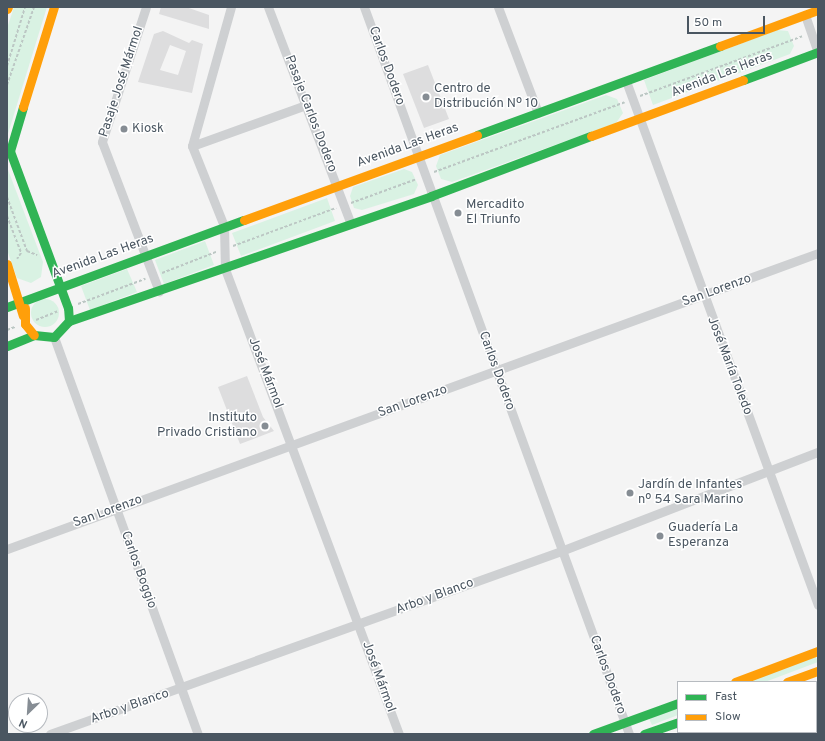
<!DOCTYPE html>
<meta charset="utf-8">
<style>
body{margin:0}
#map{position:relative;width:825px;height:741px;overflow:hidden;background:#f4f4f4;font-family:Overpass,sans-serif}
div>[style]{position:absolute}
.green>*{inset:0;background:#d9f2e3}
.round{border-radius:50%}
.building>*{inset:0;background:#ddddde}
.path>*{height:2px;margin-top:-1px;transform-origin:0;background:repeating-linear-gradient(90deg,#bcc7c4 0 3px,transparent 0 5px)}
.street>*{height:9px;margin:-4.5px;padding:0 4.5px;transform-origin:4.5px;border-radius:4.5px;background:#ced0d2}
.fast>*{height:9px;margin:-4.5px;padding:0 4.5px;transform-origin:4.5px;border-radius:4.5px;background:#30b455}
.slow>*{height:9px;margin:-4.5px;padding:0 4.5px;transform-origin:4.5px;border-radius:4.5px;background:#ff9f0a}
.dots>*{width:11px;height:11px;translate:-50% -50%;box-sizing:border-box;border:2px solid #fff;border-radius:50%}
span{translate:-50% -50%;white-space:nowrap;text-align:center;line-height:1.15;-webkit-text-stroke:3px #fff;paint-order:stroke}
.street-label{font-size:13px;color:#4a5661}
.poi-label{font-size:13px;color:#4a5661}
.left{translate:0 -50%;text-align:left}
.right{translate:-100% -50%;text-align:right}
.frame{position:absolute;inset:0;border:8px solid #4a5661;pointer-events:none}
.legend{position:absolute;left:677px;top:681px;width:140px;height:52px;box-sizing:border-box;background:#fff;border:1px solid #b7bbc0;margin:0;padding:5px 7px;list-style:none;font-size:12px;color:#4a5661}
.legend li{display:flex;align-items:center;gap:8px;height:20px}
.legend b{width:20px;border:1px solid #b7bbc0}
.north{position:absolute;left:8px;top:693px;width:40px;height:40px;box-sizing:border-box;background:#fff;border:1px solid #b7bbc0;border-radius:50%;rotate:205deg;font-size:11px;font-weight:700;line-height:16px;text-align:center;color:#4a5661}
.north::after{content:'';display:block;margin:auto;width:14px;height:18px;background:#868d94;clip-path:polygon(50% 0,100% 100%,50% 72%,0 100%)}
.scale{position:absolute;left:687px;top:16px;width:78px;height:18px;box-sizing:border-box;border:2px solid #4a5661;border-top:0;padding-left:5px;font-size:12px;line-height:14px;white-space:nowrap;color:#4a5661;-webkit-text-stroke:3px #fff;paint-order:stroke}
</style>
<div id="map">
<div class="green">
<i style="clip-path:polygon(14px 7px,47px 7px,7px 137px,7px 28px)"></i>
<i style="clip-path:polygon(777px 30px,788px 31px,794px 46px,790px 54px,653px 105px,644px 80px)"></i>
<i style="clip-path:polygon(606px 95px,617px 99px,623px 113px,616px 123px,452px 182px,441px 179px,436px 166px,440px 155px)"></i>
<i style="clip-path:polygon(7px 167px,43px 262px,41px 277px,31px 283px,17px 278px,7px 250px)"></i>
<i style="clip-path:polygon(404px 169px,412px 172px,418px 185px,414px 194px,362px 210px,354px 208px,350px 196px,353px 187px)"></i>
<i style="clip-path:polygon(327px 198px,335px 221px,241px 256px,232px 233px)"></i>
<i style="clip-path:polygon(205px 241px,214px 265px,164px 284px,155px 260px)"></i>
<i style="clip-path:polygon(127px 269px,137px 292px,90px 310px,81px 286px)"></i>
<i class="round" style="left:31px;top:299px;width:28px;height:28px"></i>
<i style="clip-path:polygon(815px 655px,818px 662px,765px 682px,745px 682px)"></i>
<i style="clip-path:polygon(678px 707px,678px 715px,652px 725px,649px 719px)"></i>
</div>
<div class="building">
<i style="clip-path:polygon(161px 7px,186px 7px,209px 15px,209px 29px,159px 14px)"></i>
<i style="clip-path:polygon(evenodd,163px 31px,189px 43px,192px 40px,203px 44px,192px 93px,138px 82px,154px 34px,163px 31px,170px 45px,186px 51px,178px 75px,160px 70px,170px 45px)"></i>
<i style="clip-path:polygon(428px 65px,449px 119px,424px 128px,403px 74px)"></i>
<i style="clip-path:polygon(247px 376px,263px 417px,274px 431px,240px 444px,218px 387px)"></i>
</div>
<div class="path">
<i style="left:7px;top:66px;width:62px;rotate:-73deg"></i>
<i style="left:7px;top:85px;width:83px;rotate:-70.9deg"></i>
<i style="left:640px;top:96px;width:174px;rotate:-20.2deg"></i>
<i style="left:434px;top:172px;width:203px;rotate:-20.1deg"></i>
<i style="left:7px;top:197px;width:58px;rotate:69.7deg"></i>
<i style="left:27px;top:251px;width:11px;rotate:22deg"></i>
<i style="left:351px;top:203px;width:70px;rotate:-20deg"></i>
<i style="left:7px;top:216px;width:40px;rotate:69deg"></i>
<i style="left:21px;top:253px;width:7px;rotate:124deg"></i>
<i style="left:233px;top:246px;width:110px;rotate:-20.3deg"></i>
<i style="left:162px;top:273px;width:58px;rotate:-21.3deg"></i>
<i style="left:78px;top:304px;width:72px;rotate:-20.5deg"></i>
<i style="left:36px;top:320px;width:24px;rotate:-22deg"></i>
<i style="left:7px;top:330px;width:9px;rotate:-21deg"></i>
</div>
<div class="street">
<i style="left:146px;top:7px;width:142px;rotate:108.1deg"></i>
<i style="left:102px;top:142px;width:160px;rotate:69.1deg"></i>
<i style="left:231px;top:7px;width:144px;rotate:105.7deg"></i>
<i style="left:192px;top:146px;width:86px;rotate:68.2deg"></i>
<i style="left:224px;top:226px;width:43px;rotate:88.7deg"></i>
<i style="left:225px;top:269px;width:496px;rotate:69.5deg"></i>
<i style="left:268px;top:7px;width:230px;rotate:69.1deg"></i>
<i style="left:364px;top:7px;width:774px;rotate:69.97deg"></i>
<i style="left:498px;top:7px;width:113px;rotate:69.3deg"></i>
<i style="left:805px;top:15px;width:39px;rotate:71deg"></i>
<i style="left:626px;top:81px;width:558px;rotate:69.88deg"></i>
<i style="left:192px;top:146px;width:121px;rotate:-19.8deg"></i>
<i style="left:54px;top:337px;width:422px;rotate:70.1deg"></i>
<i style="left:7px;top:549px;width:863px;rotate:-20.05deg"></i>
<i style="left:50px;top:734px;width:543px;rotate:-19.7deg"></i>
<i style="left:561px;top:551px;width:275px;rotate:-21.1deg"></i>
</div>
<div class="fast">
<i style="left:743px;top:80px;width:80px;rotate:-20.5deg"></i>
<i style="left:477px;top:135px;width:259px;rotate:-20.1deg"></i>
<i style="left:7px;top:307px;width:252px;rotate:-20.2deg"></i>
<i style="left:69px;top:321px;width:383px;rotate:-19deg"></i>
<i style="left:431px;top:196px;width:171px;rotate:-20.6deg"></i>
<i style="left:7px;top:346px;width:29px;rotate:-22deg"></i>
<i style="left:34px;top:335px;width:20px;rotate:6deg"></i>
<i style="left:54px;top:337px;width:22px;rotate:-47deg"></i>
<i style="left:69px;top:321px;width:13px;rotate:-94deg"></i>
<i style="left:68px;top:308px;width:167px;rotate:-110.3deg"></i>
<i style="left:10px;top:151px;width:46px;rotate:-73.5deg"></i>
<i style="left:593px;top:734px;width:90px;rotate:-20deg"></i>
<i style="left:644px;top:734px;width:36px;rotate:-19deg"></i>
</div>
<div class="slow">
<i style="left:7px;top:9px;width:2px;rotate:-63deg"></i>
<i style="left:720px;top:46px;width:104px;rotate:-20.2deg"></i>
<i style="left:23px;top:107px;width:105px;rotate:-72.8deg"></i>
<i style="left:591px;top:136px;width:162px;rotate:-20.2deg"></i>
<i style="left:244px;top:220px;width:248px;rotate:-20deg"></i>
<i style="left:7px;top:264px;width:54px;rotate:72.9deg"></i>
<i style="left:25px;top:308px;width:16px;rotate:90deg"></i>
<i style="left:25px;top:324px;width:14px;rotate:51deg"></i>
<i style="left:735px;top:682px;width:89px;rotate:-20.5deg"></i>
<i style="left:787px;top:682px;width:33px;rotate:-20deg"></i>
</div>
<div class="dots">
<i style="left:426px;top:97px;background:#868d94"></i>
<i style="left:124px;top:129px;background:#868d94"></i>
<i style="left:458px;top:213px;background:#868d94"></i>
<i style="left:265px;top:426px;background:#868d94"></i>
<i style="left:630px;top:493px;background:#868d94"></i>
<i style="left:660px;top:536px;background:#868d94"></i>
</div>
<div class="street-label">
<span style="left:386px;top:66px;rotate:70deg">Carlos Dodero</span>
<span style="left:722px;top:75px;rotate:-21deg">Avenida Las Heras</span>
<span style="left:122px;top:82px;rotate:-72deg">Pasaje José Mármol</span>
<span style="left:310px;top:114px;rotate:69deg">Pasaje Carlos Dodero</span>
<span style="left:408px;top:146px;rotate:-20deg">Avenida Las Heras</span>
<span style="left:103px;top:257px;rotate:-20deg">Avenida Las Heras</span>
<span style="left:717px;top:291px;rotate:-20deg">San Lorenzo</span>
<span style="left:729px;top:366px;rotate:69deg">José María Toledo</span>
<span style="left:496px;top:371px;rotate:70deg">Carlos Dodero</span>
<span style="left:265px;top:373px;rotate:69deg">José Mármol</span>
<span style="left:413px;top:402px;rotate:-20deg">San Lorenzo</span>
<span style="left:108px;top:512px;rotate:-20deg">San Lorenzo</span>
<span style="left:138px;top:570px;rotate:70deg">Carlos Boggio</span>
<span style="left:435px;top:597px;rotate:-20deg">Arbo y Blanco</span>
<span style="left:607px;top:675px;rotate:70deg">Carlos Dodero</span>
<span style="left:378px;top:677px;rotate:70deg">José Mármol</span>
<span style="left:130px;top:707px;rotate:-19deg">Arbo y Blanco</span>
</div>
<div class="poi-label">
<span class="left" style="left:434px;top:97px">Centro de<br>Distribución Nº 10</span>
<span class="left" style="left:132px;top:129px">Kiosk</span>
<span class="left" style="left:466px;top:213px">Mercadito<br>El Triunfo</span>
<span class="right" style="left:257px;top:426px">Instituto<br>Privado Cristiano</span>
<span class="left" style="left:638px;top:493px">Jardín de Infantes<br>nº 54 Sara Marino</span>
<span class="left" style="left:668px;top:536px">Guadería La<br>Esperanza</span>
</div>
<div class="frame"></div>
<ul class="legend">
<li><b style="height:5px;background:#30b455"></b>Fast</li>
<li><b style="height:5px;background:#ff9f0a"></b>Slow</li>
</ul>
<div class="north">N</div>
<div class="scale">50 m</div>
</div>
